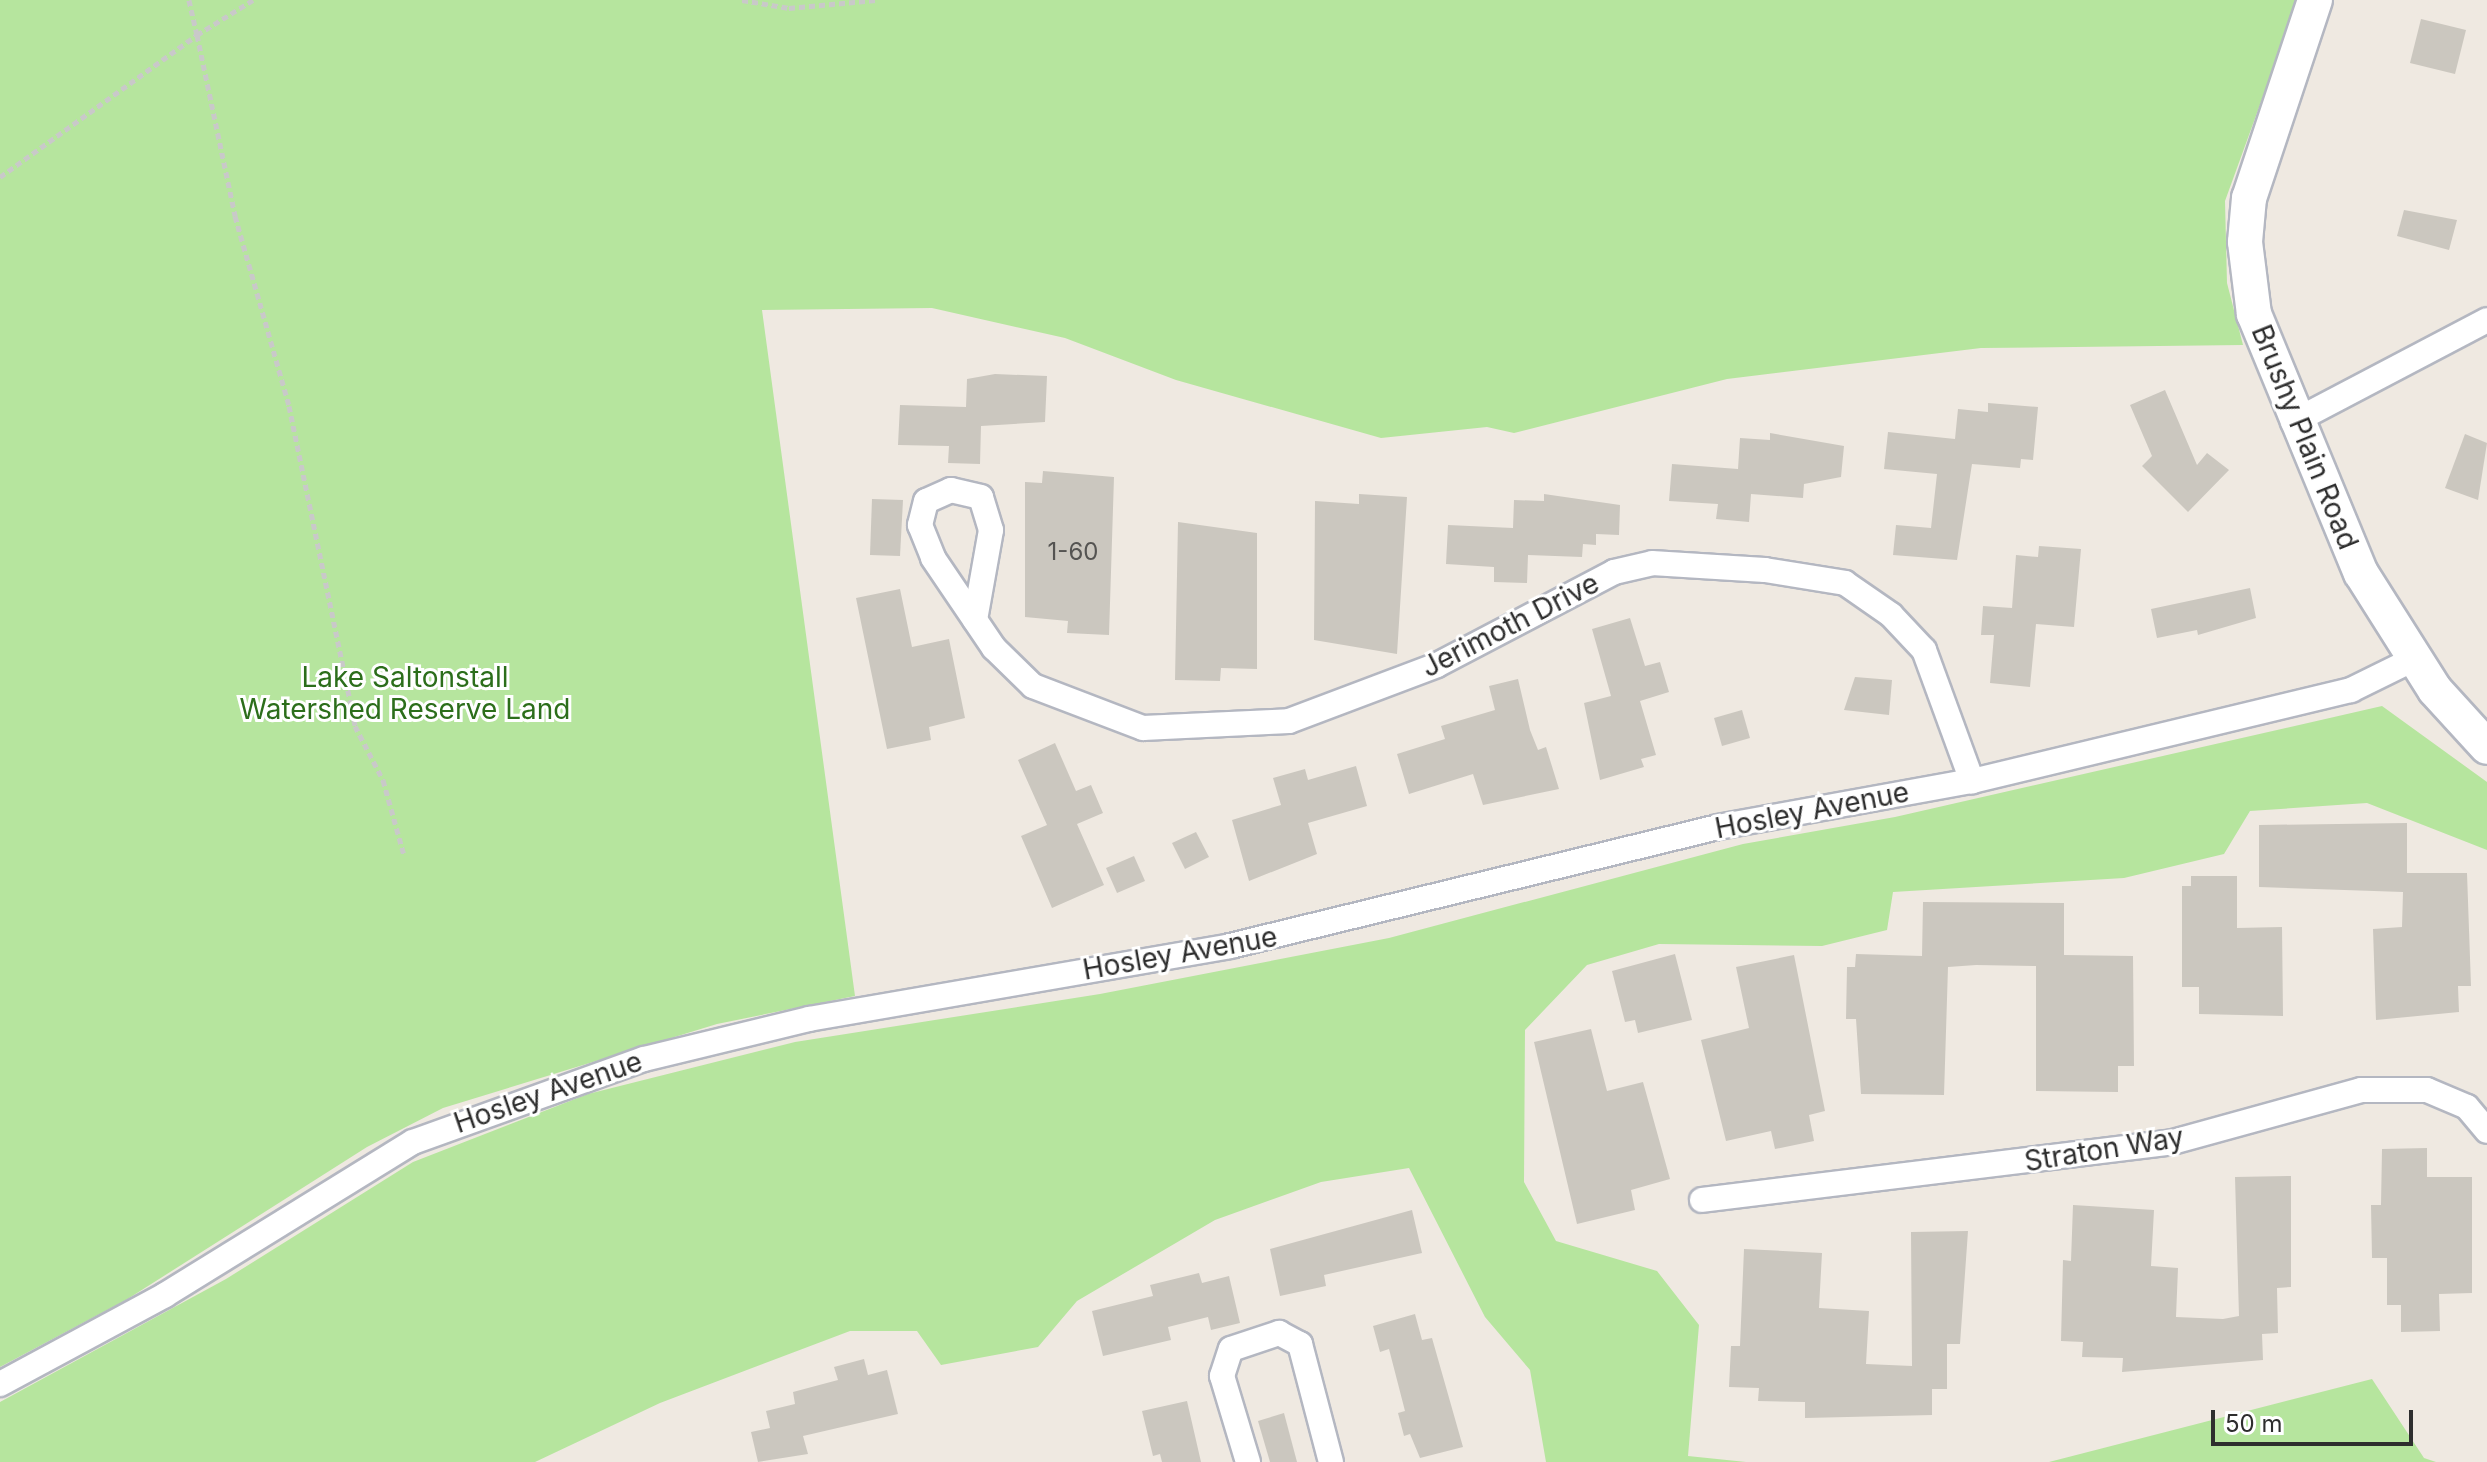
<!DOCTYPE html>
<style>
body{margin:0}
#map{position:relative;width:2487px;height:1462px;overflow:hidden;background:#efe9e1;font-family:Inter,sans-serif}
div>[style]{position:absolute}
.green>*{inset:0;background:#b6e59e}
.building>*{inset:0;background:#cbc7bf}
.path>*{height:5px;margin-top:-2.5px;transform-origin:0;background:repeating-linear-gradient(90deg,#c9c9c9 0 6px,transparent 0 10px)}
.roads{filter:drop-shadow(2px 0 #b4b7c1) drop-shadow(-2px 0 #b4b7c1) drop-shadow(0 2px #b4b7c1) drop-shadow(0 -2px #b4b7c1)}
.street>*{height:24px;margin:-12px;padding:0 12px;transform-origin:12px;border-radius:12px;background:#fff}
.secondary>*{height:34px;margin:-17px;padding:0 17px;transform-origin:17px;border-radius:17px;background:#fff}
span{translate:-50% -50%;white-space:nowrap;text-align:center;line-height:1.15;-webkit-text-stroke:6px #fff;paint-order:stroke}
.number-label{font-size:24px;color:#555452}
.number-label span{-webkit-text-stroke-width:0}
.street-label{font-size:28px;color:#2e2e2e}
.park-label{font-size:28px;color:#2c6e1b}
.scale{position:absolute;left:2211px;top:1410px;width:202px;height:36px;box-sizing:border-box;border:4px solid #2e2e2e;border-top:0;padding-left:10px;font-size:24px;line-height:28px;white-space:nowrap;color:#2e2e2e;-webkit-text-stroke:6px #fff;paint-order:stroke}
</style>
<div id="map">
<div class="green">
<i style="clip-path:polygon(0 0,2298px 0,2225px 201px,2227px 283px,2243px 345px,1981px 348px,1727px 379px,1514px 433px,1487px 427px,1381px 438px,1176px 380px,1065px 338px,932px 308px,762px 310px,855px 996px,717px 1024px,443px 1108px,367px 1147px,126px 1300px,0 1367px)"></i>
<i style="clip-path:polygon(2382px 706px,2487px 782px,2487px 850px,2367px 803px,2250px 811px,2224px 854px,2124px 878px,1893px 892px,1887px 930px,1822px 946px,1659px 944px,1587px 965px,1525px 1030px,1524px 1182px,1556px 1241px,1657px 1271px,1699px 1325px,1688px 1456px,1746px 1462px,1546px 1462px,1530px 1370px,1485px 1317px,1409px 1168px,1321px 1182px,1215px 1220px,1077px 1301px,1038px 1347px,941px 1365px,917px 1331px,850px 1331px,660px 1403px,535px 1462px,0 1462px,0 1402px,226px 1279px,413px 1162px,588px 1094px,795px 1042px,1100px 994px,1389px 938px,1743px 844px,1895px 817px)"></i>
<i style="clip-path:polygon(2372px 1379px,2424px 1458px,2436px 1462px,2049px 1462px)"></i>
</div>
<div class="building">
<i style="clip-path:polygon(2421px 19px,2466px 30px,2455px 74px,2410px 63px)"></i>
<i style="clip-path:polygon(2404px 210px,2457px 220px,2449px 250px,2397px 236px)"></i>
<i style="clip-path:polygon(995px 374px,1047px 376px,1045px 422px,981px 426px,980px 464px,948px 463px,949px 446px,898px 445px,900px 405px,966px 407px,967px 379px)"></i>
<i style="clip-path:polygon(2165px 390px,2197px 465px,2207px 453px,2229px 470px,2188px 512px,2142px 466px,2152px 456px,2130px 405px)"></i>
<i style="clip-path:polygon(1988px 403px,2038px 407px,2033px 460px,2021px 459px,2020px 468px,1972px 464px,1957px 560px,1893px 555px,1896px 525px,1931px 528px,1937px 474px,1884px 469px,1888px 432px,1955px 439px,1958px 409px,1988px 412px)"></i>
<i style="clip-path:polygon(1770px 433px,1844px 446px,1841px 477px,1804px 484px,1803px 498px,1751px 494px,1749px 522px,1716px 519px,1718px 504px,1669px 501px,1672px 464px,1738px 469px,1740px 438px,1770px 440px)"></i>
<i style="clip-path:polygon(2465px 434px,2487px 443px,2478px 500px,2445px 488px)"></i>
<i style="clip-path:polygon(1043px 471px,1114px 477px,1109px 635px,1067px 633px,1068px 621px,1025px 617px,1025px 482px,1042px 483px)"></i>
<i style="clip-path:polygon(1359px 494px,1407px 497px,1397px 654px,1314px 640px,1315px 501px,1359px 504px)"></i>
<i style="clip-path:polygon(1544px 494px,1620px 505px,1619px 535px,1596px 534px,1596px 545px,1583px 544px,1582px 557px,1528px 555px,1527px 583px,1494px 582px,1494px 567px,1446px 564px,1448px 525px,1513px 528px,1514px 500px,1544px 501px)"></i>
<i style="clip-path:polygon(872px 499px,903px 500px,900px 556px,870px 555px)"></i>
<i style="clip-path:polygon(1178px 522px,1257px 533px,1257px 669px,1221px 668px,1220px 681px,1175px 680px)"></i>
<i style="clip-path:polygon(2039px 546px,2081px 549px,2074px 627px,2036px 624px,2030px 687px,1990px 683px,1994px 635px,1981px 635px,1983px 606px,2012px 608px,2016px 555px,2038px 557px)"></i>
<i style="clip-path:polygon(2250px 588px,2256px 618px,2198px 635px,2197px 630px,2157px 638px,2151px 609px)"></i>
<i style="clip-path:polygon(900px 589px,912px 647px,949px 639px,965px 718px,929px 727px,931px 740px,887px 749px,856px 598px)"></i>
<i style="clip-path:polygon(1630px 618px,1645px 666px,1660px 662px,1669px 692px,1640px 701px,1656px 755px,1641px 759px,1644px 767px,1600px 780px,1584px 703px,1611px 696px,1592px 629px)"></i>
<i style="clip-path:polygon(1855px 677px,1892px 680px,1889px 715px,1844px 710px)"></i>
<i style="clip-path:polygon(1518px 679px,1530px 730px,1538px 750px,1546px 747px,1559px 789px,1483px 805px,1473px 774px,1409px 794px,1397px 754px,1445px 739px,1441px 726px,1495px 710px,1489px 686px)"></i>
<i style="clip-path:polygon(1742px 710px,1750px 738px,1722px 746px,1714px 718px)"></i>
<i style="clip-path:polygon(1055px 743px,1076px 791px,1091px 785px,1103px 813px,1077px 824px,1104px 885px,1052px 908px,1021px 836px,1047px 825px,1018px 760px)"></i>
<i style="clip-path:polygon(1356px 766px,1367px 806px,1308px 823px,1317px 854px,1249px 881px,1232px 820px,1281px 805px,1273px 778px,1305px 769px,1308px 780px)"></i>
<i style="clip-path:polygon(2407px 823px,2407px 873px,2467px 873px,2471px 986px,2458px 986px,2459px 1012px,2376px 1020px,2373px 929px,2402px 927px,2403px 892px,2259px 887px,2259px 825px)"></i>
<i style="clip-path:polygon(1196px 832px,1209px 857px,1185px 869px,1172px 843px)"></i>
<i style="clip-path:polygon(1134px 856px,1145px 881px,1117px 893px,1106px 868px)"></i>
<i style="clip-path:polygon(2191px 876px,2237px 876px,2237px 928px,2282px 927px,2283px 1016px,2199px 1014px,2199px 987px,2182px 987px,2182px 886px,2191px 886px)"></i>
<i style="clip-path:polygon(1923px 902px,2064px 903px,2064px 955px,2133px 956px,2134px 1066px,2118px 1066px,2118px 1092px,2036px 1091px,2036px 966px,1976px 965px,1948px 967px,1944px 1095px,1861px 1094px,1856px 1019px,1846px 1019px,1847px 967px,1855px 967px,1856px 954px,1922px 956px)"></i>
<i style="clip-path:polygon(1675px 954px,1692px 1020px,1638px 1033px,1635px 1020px,1625px 1022px,1612px 971px)"></i>
<i style="clip-path:polygon(1794px 955px,1825px 1111px,1809px 1115px,1814px 1141px,1775px 1149px,1771px 1131px,1726px 1141px,1701px 1040px,1749px 1028px,1736px 967px)"></i>
<i style="clip-path:polygon(1591px 1029px,1607px 1091px,1643px 1082px,1670px 1179px,1631px 1190px,1635px 1210px,1577px 1224px,1534px 1042px)"></i>
<i style="clip-path:polygon(2427px 1148px,2427px 1177px,2472px 1177px,2472px 1293px,2439px 1294px,2440px 1331px,2401px 1332px,2401px 1305px,2387px 1305px,2387px 1258px,2372px 1258px,2371px 1205px,2381px 1205px,2382px 1149px)"></i>
<i style="clip-path:polygon(2291px 1176px,2291px 1287px,2277px 1288px,2278px 1333px,2262px 1334px,2263px 1360px,2122px 1372px,2123px 1358px,2082px 1357px,2083px 1342px,2061px 1341px,2063px 1260px,2071px 1261px,2073px 1205px,2154px 1210px,2151px 1266px,2178px 1268px,2176px 1317px,2223px 1319px,2239px 1316px,2235px 1177px)"></i>
<i style="clip-path:polygon(1412px 1210px,1422px 1253px,1324px 1275px,1326px 1286px,1280px 1296px,1270px 1249px)"></i>
<i style="clip-path:polygon(1968px 1231px,1960px 1344px,1947px 1344px,1947px 1389px,1932px 1389px,1932px 1415px,1805px 1418px,1805px 1402px,1758px 1401px,1759px 1388px,1729px 1387px,1731px 1346px,1740px 1346px,1744px 1249px,1822px 1253px,1819px 1308px,1869px 1311px,1866px 1364px,1912px 1366px,1911px 1232px)"></i>
<i style="clip-path:polygon(1199px 1273px,1202px 1283px,1229px 1276px,1240px 1323px,1211px 1330px,1208px 1317px,1168px 1327px,1171px 1340px,1103px 1356px,1092px 1311px,1153px 1296px,1150px 1285px)"></i>
<i style="clip-path:polygon(1415px 1314px,1422px 1340px,1432px 1338px,1463px 1447px,1420px 1458px,1410px 1434px,1404px 1436px,1398px 1413px,1405px 1411px,1389px 1349px,1380px 1352px,1373px 1326px)"></i>
<i style="clip-path:polygon(864px 1359px,868px 1375px,887px 1370px,898px 1414px,803px 1436px,808px 1454px,758px 1462px,751px 1432px,770px 1428px,766px 1411px,795px 1404px,793px 1392px,838px 1380px,834px 1367px)"></i>
<i style="clip-path:polygon(1187px 1401px,1201px 1462px,1162px 1462px,1160px 1454px,1153px 1456px,1142px 1411px)"></i>
<i style="clip-path:polygon(1284px 1413px,1297px 1462px,1270px 1462px,1258px 1421px)"></i>
</div>
<div class="path">
<i style="left:253px;top:0;width:66px;rotate:148deg"></i>
<i style="left:197px;top:35px;width:185px;rotate:78.1deg"></i>
<i style="left:235px;top:216px;width:198px;rotate:74.1deg"></i>
<i style="left:289px;top:406px;width:327px;rotate:78.3deg"></i>
<i style="left:355px;top:726px;width:61px;rotate:62.6deg"></i>
<i style="left:383px;top:780px;width:78px;rotate:74.4deg"></i>
<i style="left:742px;top:0;width:48px;rotate:9.7deg"></i>
<i style="left:789px;top:8px;width:87px;rotate:-5.3deg"></i>
<i style="left:0;top:177px;width:243px;rotate:-35.8deg"></i>
<i style="left:197px;top:35px;width:36px;rotate:-103deg"></i>
</div>
<div class="roads">
<div class="street">
<i style="left:2293px;top:422px;width:219px;rotate:-27.7deg"></i>
<i style="left:975px;top:620px;width:91px;rotate:-79.9deg"></i>
<i style="left:991px;top:530px;width:34px;rotate:-107deg"></i>
<i style="left:981px;top:497px;width:31px;rotate:-167deg"></i>
<i style="left:951px;top:490px;width:27px;rotate:156deg"></i>
<i style="left:926px;top:501px;width:25px;rotate:104deg"></i>
<i style="left:920px;top:525px;width:35px;rotate:68deg"></i>
<i style="left:933px;top:558px;width:109px;rotate:55.9deg"></i>
<i style="left:994px;top:648px;width:54px;rotate:44.3deg"></i>
<i style="left:1033px;top:686px;width:118px;rotate:20.9deg"></i>
<i style="left:1143px;top:728px;width:146px;rotate:-2.7deg"></i>
<i style="left:1289px;top:721px;width:158px;rotate:-20.7deg"></i>
<i style="left:1437px;top:665px;width:200px;rotate:-27.7deg"></i>
<i style="left:1614px;top:572px;width:39px;rotate:-13deg"></i>
<i style="left:1652px;top:563px;width:113px;rotate:3.5deg"></i>
<i style="left:1765px;top:570px;width:81px;rotate:9.2deg"></i>
<i style="left:1845px;top:583px;width:56px;rotate:34.8deg"></i>
<i style="left:1891px;top:615px;width:48px;rotate:46.7deg"></i>
<i style="left:1924px;top:650px;width:140px;rotate:69.9deg"></i>
<i style="left:1702px;top:1200px;width:470px;rotate:-7deg"></i>
<i style="left:2169px;top:1143px;width:199px;rotate:-15.4deg"></i>
<i style="left:2361px;top:1090px;width:66px"></i>
<i style="left:2427px;top:1090px;width:43px;rotate:23deg"></i>
<i style="left:2467px;top:1107px;width:31px;rotate:50deg"></i>
<i style="left:0;top:1384px;width:187px;rotate:-28.3deg"></i>
<i style="left:165px;top:1295px;width:291px;rotate:-31.7deg"></i>
<i style="left:413px;top:1142px;width:245px;rotate:-19.8deg"></i>
<i style="left:644px;top:1059px;width:170px;rotate:-13.6deg"></i>
<i style="left:809px;top:1019px;width:427px;rotate:-9.8deg"></i>
<i style="left:1230px;top:946px;width:502px;rotate:-13.7deg"></i>
<i style="left:1718px;top:827px;width:258px;rotate:-10.3deg"></i>
<i style="left:1972px;top:781px;width:390px;rotate:-13.5deg"></i>
<i style="left:2351px;top:690px;width:70px;rotate:-26.2deg"></i>
<i style="left:1248px;top:1462px;width:90px;rotate:-106.8deg"></i>
<i style="left:1222px;top:1376px;width:28px;rotate:-72deg"></i>
<i style="left:1231px;top:1349px;width:51px;rotate:-18.4deg"></i>
<i style="left:1279px;top:1333px;width:24px;rotate:28deg"></i>
<i style="left:1300px;top:1344px;width:122px;rotate:75.3deg"></i>
</div>
<div class="secondary">
<i style="left:2315px;top:0;width:209px;rotate:108.4deg"></i>
<i style="left:2249px;top:198px;width:44px;rotate:95.2deg"></i>
<i style="left:2245px;top:242px;width:73px;rotate:82.9deg"></i>
<i style="left:2254px;top:314px;width:280px;rotate:67.6deg"></i>
<i style="left:2361px;top:573px;width:138px;rotate:57.7deg"></i>
<i style="left:2435px;top:690px;width:77px;rotate:47.6deg"></i>
</div>
</div>
<div class="number-label">
<span style="left:1073px;top:552px">1-60</span>
</div>
<div class="street-label">
<span style="left:2305px;top:437px;rotate:68deg">Brushy Plain Road</span>
<span style="left:1510px;top:625px;rotate:-27deg">Jerimoth Drive</span>
<span style="left:1812px;top:810px;rotate:-11deg">Hosley Avenue</span>
<span style="left:1180px;top:953px;rotate:-10deg">Hosley Avenue</span>
<span style="left:548px;top:1092px;rotate:-19deg">Hosley Avenue</span>
<span style="left:2104px;top:1149px;rotate:-9deg">Straton Way</span>
</div>
<div class="park-label">
<span style="left:405px;top:693px">Lake Saltonstall<br>Watershed Reserve Land</span>
</div>
<div class="scale">50 m</div>
</div>
